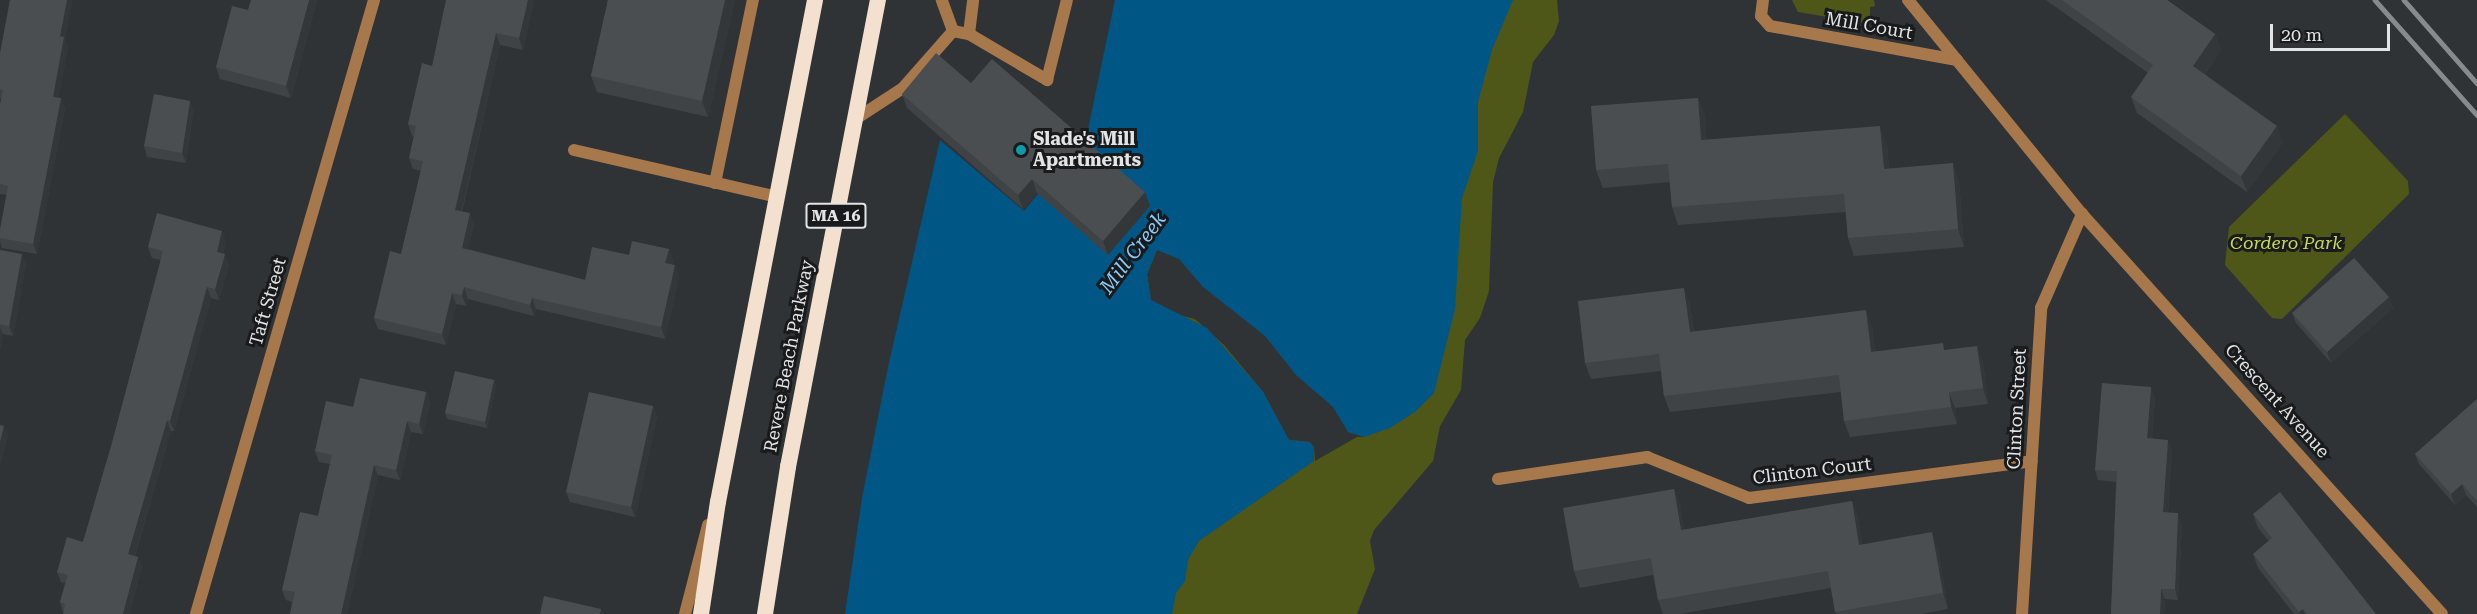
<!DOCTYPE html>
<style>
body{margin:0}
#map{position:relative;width:2477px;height:614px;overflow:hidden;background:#303336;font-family:"Roboto Serif",serif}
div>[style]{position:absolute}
.green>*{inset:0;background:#4e5718}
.water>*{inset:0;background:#005684}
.service>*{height:12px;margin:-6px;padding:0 6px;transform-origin:6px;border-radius:6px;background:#a7784b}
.minor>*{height:12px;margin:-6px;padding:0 6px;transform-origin:6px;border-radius:6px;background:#a7784b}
.tertiary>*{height:12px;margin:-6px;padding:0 6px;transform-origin:6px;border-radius:6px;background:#a7784b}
.trunk>*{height:16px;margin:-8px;padding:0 8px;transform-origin:8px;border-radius:8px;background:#f4e0ce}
.rail>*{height:4.5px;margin:-2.25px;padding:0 2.25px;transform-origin:2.25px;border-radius:2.25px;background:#888b8d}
.wall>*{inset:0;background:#404346}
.shaded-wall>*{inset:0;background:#343739}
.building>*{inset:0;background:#4b4e51}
.dots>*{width:16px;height:16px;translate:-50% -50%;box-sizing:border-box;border:3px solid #191a1c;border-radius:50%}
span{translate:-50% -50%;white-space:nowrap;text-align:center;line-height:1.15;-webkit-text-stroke:6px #191a1c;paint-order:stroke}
.shield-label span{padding:2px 4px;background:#191a1c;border:2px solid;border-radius:4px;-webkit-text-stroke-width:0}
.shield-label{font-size:16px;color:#e2e4e6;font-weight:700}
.street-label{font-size:18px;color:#e2e4e6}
.poi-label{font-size:18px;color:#e2e4e6;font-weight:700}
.left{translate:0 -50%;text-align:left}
.park-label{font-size:18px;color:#c7da55;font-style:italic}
.water-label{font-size:20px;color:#8acbfb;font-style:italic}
.scale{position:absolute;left:2270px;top:24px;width:120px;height:27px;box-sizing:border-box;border:3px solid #e2e4e6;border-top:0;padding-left:8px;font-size:18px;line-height:21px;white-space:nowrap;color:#e2e4e6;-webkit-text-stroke:4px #191a1c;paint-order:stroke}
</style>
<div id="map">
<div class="green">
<i style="clip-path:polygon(1251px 0,1557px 0,1559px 21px,1554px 35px,1533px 62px,1523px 112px,1499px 158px,1493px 182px,1489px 291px,1480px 318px,1465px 340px,1461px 390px,1440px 426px,1433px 461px,1374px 530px,1370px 541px,1375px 569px,1357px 614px,1111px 614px,1118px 304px,1157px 250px,1147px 274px,1151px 300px,1174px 314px,1195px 319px,1224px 345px,1263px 392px,1289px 440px,1309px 442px,1314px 447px,1315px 461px,1357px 437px,1364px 437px)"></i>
<i style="clip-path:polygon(1792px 0,1874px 0,1875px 6px,1870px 7px,1870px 17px,1864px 23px,1798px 12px)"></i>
<i style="clip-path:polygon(2345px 114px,2408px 181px,2409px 194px,2282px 319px,2272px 318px,2225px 265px,2229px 227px)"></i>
</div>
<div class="water">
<i style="clip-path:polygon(1115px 0,1513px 0,1492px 50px,1478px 102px,1478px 151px,1462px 198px,1455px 309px,1434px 393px,1415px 412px,1390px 428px,1364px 437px,1348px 432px,1333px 407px,1296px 375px,1265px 336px,1203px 287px,1179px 259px,1157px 250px,1147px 274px,1151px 300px,1207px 328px,1263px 392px,1289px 440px,1309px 442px,1314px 447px,1314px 461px,1199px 541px,1188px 560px,1185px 581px,1176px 593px,1172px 614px,845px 614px,862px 498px,888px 367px,940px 140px,1024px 211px,1087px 134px)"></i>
</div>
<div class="service">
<i style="left:953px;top:31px;width:16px;rotate:11deg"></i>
<i style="left:969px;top:34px;width:91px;rotate:30.5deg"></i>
<i style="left:1047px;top:80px;width:82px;rotate:-76deg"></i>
<i style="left:969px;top:34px;width:34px;rotate:-83deg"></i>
<i style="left:854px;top:120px;width:59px;rotate:-33.1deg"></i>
<i style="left:903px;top:88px;width:76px;rotate:-48.7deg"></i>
<i style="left:953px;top:31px;width:33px;rotate:-110deg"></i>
<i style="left:574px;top:150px;width:208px;rotate:13deg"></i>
<i style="left:715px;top:183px;width:187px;rotate:-78.3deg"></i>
</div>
<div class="minor">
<i style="left:1763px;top:0;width:16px;rotate:97deg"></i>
<i style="left:1761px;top:16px;width:13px;rotate:48deg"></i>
<i style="left:1770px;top:26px;width:190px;rotate:10.3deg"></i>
<i style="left:1908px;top:0;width:276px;rotate:50.9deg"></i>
<i style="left:1498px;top:479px;width:151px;rotate:-8.4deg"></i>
<i style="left:1647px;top:457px;width:110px;rotate:21.9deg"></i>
<i style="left:1749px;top:498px;width:285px;rotate:-7.4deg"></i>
<i style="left:196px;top:614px;width:639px;rotate:-73.83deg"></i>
<i style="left:685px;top:614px;width:92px;rotate:-75.5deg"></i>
</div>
<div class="tertiary">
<i style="left:2022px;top:614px;width:307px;rotate:-86.4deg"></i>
<i style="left:2041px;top:308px;width:103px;rotate:-66.4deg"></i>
<i style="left:2082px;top:214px;width:538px;rotate:48.01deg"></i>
</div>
<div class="trunk">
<i style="left:701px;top:614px;width:113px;rotate:-81.4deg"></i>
<i style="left:718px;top:502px;width:511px;rotate:-79.06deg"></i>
<i style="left:765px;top:614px;width:149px;rotate:-81.1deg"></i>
<i style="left:788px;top:467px;width:476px;rotate:-79.1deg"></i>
</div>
<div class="rail">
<i style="left:2375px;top:0;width:154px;rotate:48.4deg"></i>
<i style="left:2404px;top:0;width:111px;rotate:48.7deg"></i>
</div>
<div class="wall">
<i style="clip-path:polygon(10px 0,72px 0,65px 39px,68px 47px,58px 98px,61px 98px,65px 108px,37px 254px,2px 248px,0 242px,0 230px,7px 195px,0 194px,0 105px,1px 99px,0 99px,0 54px)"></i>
<i style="clip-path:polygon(251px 0,317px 0,291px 98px,220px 79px,216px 67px,248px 10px)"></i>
<i style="clip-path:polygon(534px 0,523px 50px,500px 45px,462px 212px,474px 225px,468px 249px,585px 280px,629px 255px,669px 249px,673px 260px,672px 265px,679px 277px,665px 339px,536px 309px,534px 316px,468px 299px,466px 306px,456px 304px,446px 345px,378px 329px,374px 318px,401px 254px,421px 171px,413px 169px,409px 158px,414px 136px,412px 136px,408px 124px,432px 66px)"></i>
<i style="clip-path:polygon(608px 0,735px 0,708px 117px,597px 92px,591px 76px)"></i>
<i style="clip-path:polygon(2046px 0,2167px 0,2215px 34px,2221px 50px,2205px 74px,2283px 142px,2247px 192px,2137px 113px,2131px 97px,2148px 73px)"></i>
<i style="clip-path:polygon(971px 83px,1150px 206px,1108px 255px,1037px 193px,1023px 209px,907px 108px,902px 94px)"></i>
<i style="clip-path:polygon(1698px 98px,1705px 116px,1706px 140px,1887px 144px,1889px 168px,1959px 181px,1964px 247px,1854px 256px,1848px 238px,1846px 212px,1678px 225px,1672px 207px,1670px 182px,1603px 188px,1596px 170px)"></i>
<i style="clip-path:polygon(190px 101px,193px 112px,186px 163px,147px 157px,144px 146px)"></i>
<i style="clip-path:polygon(226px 241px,223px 253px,225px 254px,229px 265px,219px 300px,211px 298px,174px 431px,171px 431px,135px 556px,138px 557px,142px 568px,63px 612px,60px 602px,65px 583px,61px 582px,57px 572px,83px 542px,112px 443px,161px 260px,152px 258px,148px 247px)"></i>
<i style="clip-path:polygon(0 250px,26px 264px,13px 336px,3px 334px,0 349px)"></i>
<i style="clip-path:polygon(2389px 297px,2393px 308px,2331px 363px,2296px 323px,2292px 313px)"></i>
<i style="clip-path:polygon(1690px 304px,1694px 331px,1872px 327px,1875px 351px,1946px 350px,1983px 362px,1988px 404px,1955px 408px,1957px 424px,1850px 437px,1844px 421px,1841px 392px,1670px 412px,1664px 396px,1661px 371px,1591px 379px,1585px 363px)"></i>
<i style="clip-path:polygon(494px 380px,496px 386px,487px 428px,447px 419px,445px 413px)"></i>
<i style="clip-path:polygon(2151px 387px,2155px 398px,2152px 438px,2172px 450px,2168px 513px,2182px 524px,2178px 600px,2165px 599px,2164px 614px,2111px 614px,2116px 482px,2098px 480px,2095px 470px)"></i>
<i style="clip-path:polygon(426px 392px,430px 403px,423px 434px,411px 432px,400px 480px,378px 475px,347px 614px,290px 614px,292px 602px,286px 600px,282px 590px,318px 516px,330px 464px,319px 462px,315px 451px,353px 407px)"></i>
<i style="clip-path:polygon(2477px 399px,2477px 507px,2466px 495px,2455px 505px,2419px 464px,2415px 454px)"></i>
<i style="clip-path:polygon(653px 406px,657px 417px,635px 517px,570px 502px,566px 492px)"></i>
<i style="clip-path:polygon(1674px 489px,1680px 505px,1684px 530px,1852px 501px,1858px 517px,1862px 544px,1938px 548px,1948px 609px,1921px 614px,1836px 614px,1831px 588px,1679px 614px,1663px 614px,1658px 600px,1653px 575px,1580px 588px,1574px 571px)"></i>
<i style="clip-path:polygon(2253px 514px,2376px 614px,2294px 614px,2258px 568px,2253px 554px,2269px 541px,2258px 528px)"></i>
</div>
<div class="shaded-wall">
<i style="clip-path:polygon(67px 0,72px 0,65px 39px,68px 47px,57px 107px,53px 97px,60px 36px)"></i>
<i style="clip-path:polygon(309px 0,317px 0,291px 98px,286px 86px)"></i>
<i style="clip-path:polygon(528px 0,534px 0,523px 50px,519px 38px)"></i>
<i style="clip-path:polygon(725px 0,735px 0,708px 117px,702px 101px)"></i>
<i style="clip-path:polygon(496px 33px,500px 45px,459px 222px,455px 210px)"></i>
<i style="clip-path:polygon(2215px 34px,2221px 50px,2199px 82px,2193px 66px)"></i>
<i style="clip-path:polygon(61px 98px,65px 108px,37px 254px,33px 244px)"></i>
<i style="clip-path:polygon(1698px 98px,1705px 116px,1708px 158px,1701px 140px)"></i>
<i style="clip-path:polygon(190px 101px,193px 112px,186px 163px,182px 153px)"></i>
<i style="clip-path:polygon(1880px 126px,1887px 144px,1890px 187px,1884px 169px)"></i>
<i style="clip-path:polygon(2277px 126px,2283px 142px,2247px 192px,2241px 176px)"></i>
<i style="clip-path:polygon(1953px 163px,1959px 181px,1964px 247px,1958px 229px)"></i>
<i style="clip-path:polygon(1032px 179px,1037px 193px,1023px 209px,1018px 195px)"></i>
<i style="clip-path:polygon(1145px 192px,1150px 206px,1108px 255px,1103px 241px)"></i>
<i style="clip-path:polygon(470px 213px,474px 225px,466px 259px,462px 248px)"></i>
<i style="clip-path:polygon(222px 231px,226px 241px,221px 262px,217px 252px)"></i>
<i style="clip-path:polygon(669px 249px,673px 260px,669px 274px,665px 263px)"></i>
<i style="clip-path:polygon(22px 254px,26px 264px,13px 336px,9px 326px)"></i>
<i style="clip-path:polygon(225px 254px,229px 265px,219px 300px,215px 289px)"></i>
<i style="clip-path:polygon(675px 265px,679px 277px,665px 339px,661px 327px)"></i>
<i style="clip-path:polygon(207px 287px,211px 298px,174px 431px,170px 421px)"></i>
<i style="clip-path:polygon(464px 287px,468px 299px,466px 306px,462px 295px)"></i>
<i style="clip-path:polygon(1684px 288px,1690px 304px,1696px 348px,1690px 332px)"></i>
<i style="clip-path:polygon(452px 293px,456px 304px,446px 345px,442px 334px)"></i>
<i style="clip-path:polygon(2389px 297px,2393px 308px,2331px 363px,2327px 352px)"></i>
<i style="clip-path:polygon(532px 298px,536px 309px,534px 316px,530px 305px)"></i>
<i style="clip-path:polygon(1866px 310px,1872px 327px,1877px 368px,1871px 352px)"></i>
<i style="clip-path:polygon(0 327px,3px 334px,0 349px)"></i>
<i style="clip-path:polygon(1977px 346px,1983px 362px,1988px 404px,1983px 388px)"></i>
<i style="clip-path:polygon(494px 380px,496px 386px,487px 428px,485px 422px)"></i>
<i style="clip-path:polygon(2151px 387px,2155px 398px,2151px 448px,2147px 438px)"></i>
<i style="clip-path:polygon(426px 392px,430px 403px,423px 434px,419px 424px)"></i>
<i style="clip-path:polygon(1949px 392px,1955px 408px,1957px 424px,1951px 407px)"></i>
<i style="clip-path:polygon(653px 406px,657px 417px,635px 517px,631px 507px)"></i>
<i style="clip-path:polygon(167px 420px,171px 431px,132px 565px,128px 554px)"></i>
<i style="clip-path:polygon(407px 421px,411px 432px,400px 480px,396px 470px)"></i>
<i style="clip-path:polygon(4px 426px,8px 436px,0 468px,0 442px)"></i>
<i style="clip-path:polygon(2168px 440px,2172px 450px,2167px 523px,2163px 512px)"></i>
<i style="clip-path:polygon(374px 465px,378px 475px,347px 614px,341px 614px)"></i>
<i style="clip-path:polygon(2462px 484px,2466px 495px,2455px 505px,2451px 494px)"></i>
<i style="clip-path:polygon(1674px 489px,1680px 505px,1687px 546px,1681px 530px)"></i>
<i style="clip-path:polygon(1852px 501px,1858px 517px,1865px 561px,1859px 545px)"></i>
<i style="clip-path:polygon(2178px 513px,2182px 524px,2178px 600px,2175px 589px)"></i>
<i style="clip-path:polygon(1932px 532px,1938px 548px,1948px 609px,1943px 593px)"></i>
<i style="clip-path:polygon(138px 557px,142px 568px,130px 614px,123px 614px)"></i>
<i style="clip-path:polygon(2161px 589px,2165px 599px,2164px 614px,2160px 614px)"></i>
<i style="clip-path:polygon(2303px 609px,2305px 614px,2300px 614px,2299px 612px)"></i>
</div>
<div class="building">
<i style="clip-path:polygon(10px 0,67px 0,60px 36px,64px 37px,53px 97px,61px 98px,33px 244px,0 238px,0 230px,8px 186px,0 184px,0 105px,3px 90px,0 89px,0 54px)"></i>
<i style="clip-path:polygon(251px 0,309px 0,286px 86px,216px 67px,232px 6px,248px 10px)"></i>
<i style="clip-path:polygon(446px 0,528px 0,519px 38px,496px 33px,455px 210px,470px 213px,462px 248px,585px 280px,592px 247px,629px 255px,632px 241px,669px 249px,665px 263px,675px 265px,661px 327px,532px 298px,530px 305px,464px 287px,462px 295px,452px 293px,442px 334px,374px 318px,390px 251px,401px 254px,423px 161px,409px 158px,416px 126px,408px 124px,422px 63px,432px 66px)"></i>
<i style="clip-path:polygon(608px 0,725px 0,702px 101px,591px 76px)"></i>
<i style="clip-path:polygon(2062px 0,2167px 0,2215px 34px,2193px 66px,2277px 126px,2241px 176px,2131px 97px,2153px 65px)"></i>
<i style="clip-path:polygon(936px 53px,971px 83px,992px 59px,1145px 192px,1103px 241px,1032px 179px,1018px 195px,902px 94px)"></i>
<i style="clip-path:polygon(154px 94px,190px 101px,182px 153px,144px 146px)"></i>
<i style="clip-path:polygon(1698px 98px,1701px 140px,1880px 126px,1884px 169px,1953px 163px,1958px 229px,1848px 238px,1844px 194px,1672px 207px,1668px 164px,1596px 170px,1591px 106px)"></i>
<i style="clip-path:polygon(157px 213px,222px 231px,217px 252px,225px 254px,215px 289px,207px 287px,170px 421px,167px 420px,128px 554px,138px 557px,123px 614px,63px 614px,65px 604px,60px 602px,68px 575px,57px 572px,67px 537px,83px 542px,112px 443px,163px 251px,148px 247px)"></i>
<i style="clip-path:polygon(0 250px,22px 254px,9px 326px,0 324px)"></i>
<i style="clip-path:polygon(2354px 258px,2389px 297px,2327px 352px,2292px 313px)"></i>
<i style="clip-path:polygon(1684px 288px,1690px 332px,1866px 310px,1871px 352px,1943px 343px,1944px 350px,1977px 346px,1983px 388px,1949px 392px,1951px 407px,1844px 421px,1839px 375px,1664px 396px,1659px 354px,1585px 363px,1578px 301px)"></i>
<i style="clip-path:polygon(455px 371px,494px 380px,485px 422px,445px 413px)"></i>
<i style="clip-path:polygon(360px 378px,426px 392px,419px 424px,407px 421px,396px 470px,374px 465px,341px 614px,290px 614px,295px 592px,282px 590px,300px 512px,318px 516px,332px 455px,315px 451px,326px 401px,353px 407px)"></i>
<i style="clip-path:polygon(2102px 383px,2151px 387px,2147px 438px,2168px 440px,2163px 512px,2178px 513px,2175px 589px,2161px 589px,2160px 614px,2111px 614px,2117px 471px,2095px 470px)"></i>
<i style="clip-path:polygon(589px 392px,653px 406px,631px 507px,566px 492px)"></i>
<i style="clip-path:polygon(2477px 399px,2477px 501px,2462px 484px,2451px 494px,2415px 454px)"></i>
<i style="clip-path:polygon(0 425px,4px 426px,0 442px)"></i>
<i style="clip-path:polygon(1674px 489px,1681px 530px,1852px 501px,1859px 545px,1932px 532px,1943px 593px,1835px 612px,1828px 571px,1658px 600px,1651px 558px,1574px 571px,1563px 508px)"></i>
<i style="clip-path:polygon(2280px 492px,2376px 614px,2307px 614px,2303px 609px,2299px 612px,2253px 554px,2272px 538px,2253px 514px)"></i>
<i style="clip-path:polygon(544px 596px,601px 609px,600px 614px,540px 614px)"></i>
</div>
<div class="dots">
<i style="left:1021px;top:150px;background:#0f9aa8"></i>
</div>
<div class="shield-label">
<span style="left:836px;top:216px">MA 16</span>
</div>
<div class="street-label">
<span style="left:1869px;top:26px;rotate:10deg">Mill Court</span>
<span style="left:268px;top:302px;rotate:-74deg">Taft Street</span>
<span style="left:789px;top:356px;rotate:-79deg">Revere Beach Parkway</span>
<span style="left:2277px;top:401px;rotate:48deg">Crescent Avenue</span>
<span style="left:2017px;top:409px;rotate:-87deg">Clinton Street</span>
<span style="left:1812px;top:471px;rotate:-7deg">Clinton Court</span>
</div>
<div class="poi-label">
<span class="left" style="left:1033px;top:150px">Slade's Mill<br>Apartments</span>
</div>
<div class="park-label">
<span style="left:2286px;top:243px">Cordero Park</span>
</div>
<div class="water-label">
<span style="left:1133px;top:253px;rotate:-53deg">Mill Creek</span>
</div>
<div class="scale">20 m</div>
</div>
